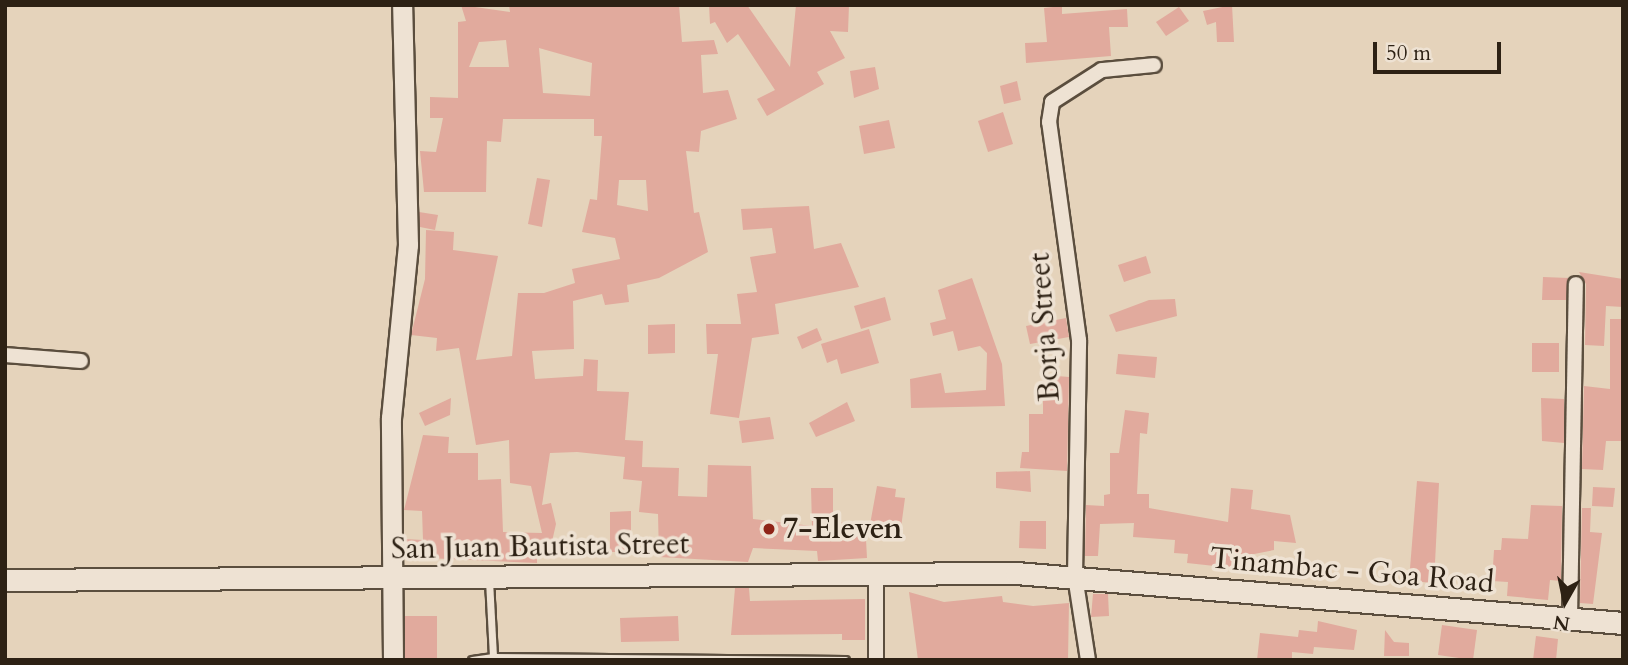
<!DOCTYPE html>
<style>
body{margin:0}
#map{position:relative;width:1628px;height:665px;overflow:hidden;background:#e5d3bb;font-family:Cardo,serif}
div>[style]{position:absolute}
.building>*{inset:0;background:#e1aa9d}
.roads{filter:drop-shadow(2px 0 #5b4e3e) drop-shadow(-2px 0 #5b4e3e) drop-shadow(0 2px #5b4e3e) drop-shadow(0 -2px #5b4e3e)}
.service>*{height:7px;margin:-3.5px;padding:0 3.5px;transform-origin:3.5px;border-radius:3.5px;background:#eee2d3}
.minor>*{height:14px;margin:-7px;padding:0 7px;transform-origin:7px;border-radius:7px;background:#eee2d3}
.tertiary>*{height:19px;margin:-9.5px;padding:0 9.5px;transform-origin:9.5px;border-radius:9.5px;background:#eee2d3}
.secondary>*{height:21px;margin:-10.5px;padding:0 10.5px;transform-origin:10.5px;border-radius:10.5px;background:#eee2d3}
.dots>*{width:19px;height:19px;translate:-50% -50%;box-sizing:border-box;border:4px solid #eee2d3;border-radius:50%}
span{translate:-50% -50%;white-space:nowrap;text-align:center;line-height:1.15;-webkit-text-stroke:7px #eee2d3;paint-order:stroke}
.street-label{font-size:30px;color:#2d2114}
.poi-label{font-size:30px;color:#2d2114;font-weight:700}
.left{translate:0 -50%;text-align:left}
.frame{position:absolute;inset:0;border:7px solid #2d2114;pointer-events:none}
.north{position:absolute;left:1530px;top:567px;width:70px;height:70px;-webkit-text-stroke:5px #eee2d3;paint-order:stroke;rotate:189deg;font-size:19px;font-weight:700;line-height:28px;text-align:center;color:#2d2114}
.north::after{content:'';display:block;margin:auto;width:24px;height:32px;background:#2d2114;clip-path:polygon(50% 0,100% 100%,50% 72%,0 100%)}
.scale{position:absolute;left:1373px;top:42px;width:128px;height:32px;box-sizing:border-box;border:4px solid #2d2114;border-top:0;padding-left:9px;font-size:21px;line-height:24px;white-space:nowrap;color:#2d2114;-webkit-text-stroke:5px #eee2d3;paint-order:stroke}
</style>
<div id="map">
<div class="building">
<i style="clip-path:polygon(evenodd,461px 5px,510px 12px,509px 5px,679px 5px,682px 42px,714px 40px,718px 54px,701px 55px,703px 93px,728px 90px,737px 119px,701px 131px,699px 152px,686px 151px,694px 213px,699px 212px,708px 252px,659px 278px,627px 285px,629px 302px,605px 305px,602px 294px,573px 301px,574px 349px,532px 351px,535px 379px,583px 376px,584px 359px,598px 360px,597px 391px,629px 392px,625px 440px,643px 441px,642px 467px,679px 468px,678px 496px,707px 497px,708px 465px,751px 466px,753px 519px,812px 526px,811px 488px,833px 488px,833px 523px,865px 521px,867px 558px,818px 561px,817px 551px,753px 548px,748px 562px,659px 557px,658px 514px,639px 512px,642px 481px,623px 479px,625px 457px,577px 452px,550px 453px,542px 505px,551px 503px,556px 524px,548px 559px,537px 545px,537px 563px,404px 557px,404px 539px,423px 540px,422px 511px,404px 510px,423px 435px,449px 437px,448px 453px,478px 453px,478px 480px,501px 479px,503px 532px,542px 533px,531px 486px,510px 483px,509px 440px,476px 445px,459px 348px,436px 351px,437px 338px,411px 335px,425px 279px,426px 230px,454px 232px,453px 250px,498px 256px,476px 360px,512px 356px,518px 293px,544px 293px,575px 283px,572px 269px,620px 259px,615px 238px,582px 232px,590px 199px,597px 200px,602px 136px,594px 136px,594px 119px,503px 119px,501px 142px,487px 141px,486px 192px,424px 192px,420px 151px,436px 152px,443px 118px,430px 118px,430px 97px,458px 98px,458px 22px,466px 21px,461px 5px,506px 40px,509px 67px,469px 67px,479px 42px,506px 40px,461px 5px,539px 48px,592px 63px,590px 96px,543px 93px,539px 48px,461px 5px,619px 180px,646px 180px,648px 211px,617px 205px,619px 180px)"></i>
<i style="clip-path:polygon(709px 5px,747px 5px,790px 67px,796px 5px,849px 5px,848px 32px,830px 31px,845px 58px,817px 72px,824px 84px,767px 116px,757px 99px,775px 90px,738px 34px,727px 43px,715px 22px,710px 24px)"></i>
<i style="clip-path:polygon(1232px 5px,1234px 42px,1217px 42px,1216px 22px,1207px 25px,1203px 11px)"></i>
<i style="clip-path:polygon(1062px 6px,1062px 14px,1127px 9px,1128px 27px,1109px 27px,1111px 56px,1026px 63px,1025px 43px,1047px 42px,1044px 8px)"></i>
<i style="clip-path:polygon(1179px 7px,1189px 21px,1166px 36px,1156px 22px)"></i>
<i style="clip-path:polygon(875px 67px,879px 89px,854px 98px,850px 71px)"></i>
<i style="clip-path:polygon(1017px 81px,1021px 100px,1004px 104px,1000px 86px)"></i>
<i style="clip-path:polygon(1003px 112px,1013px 144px,988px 152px,978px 121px)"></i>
<i style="clip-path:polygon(889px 120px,895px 148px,864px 154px,859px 126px)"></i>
<i style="clip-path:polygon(537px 178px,550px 180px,542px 227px,528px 224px)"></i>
<i style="clip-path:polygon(809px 206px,814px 249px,841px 243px,859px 287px,775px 304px,779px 334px,752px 338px,739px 418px,710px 414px,718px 354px,707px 354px,706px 324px,741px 324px,737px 294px,757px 292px,750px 257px,776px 253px,772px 228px,743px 230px,741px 209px)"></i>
<i style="clip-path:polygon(419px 212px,438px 215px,435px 230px,420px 227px)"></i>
<i style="clip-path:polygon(1146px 256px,1151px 273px,1124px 282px,1118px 265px)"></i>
<i style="clip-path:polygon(1579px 272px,1623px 279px,1623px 307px,1606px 306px,1604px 346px,1585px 345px,1586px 284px)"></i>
<i style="clip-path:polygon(1543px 277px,1569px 278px,1566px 300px,1542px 300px)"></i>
<i style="clip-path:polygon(972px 278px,1002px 364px,1005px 406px,911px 408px,910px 379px,941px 373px,945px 393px,986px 390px,987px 353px,980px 346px,958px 351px,953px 331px,933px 336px,930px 323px,946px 319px,938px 290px)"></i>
<i style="clip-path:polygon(885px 297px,891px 320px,861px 329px,854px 306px)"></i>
<i style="clip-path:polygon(1175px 299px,1177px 316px,1116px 332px,1109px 315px,1149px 300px)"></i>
<i style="clip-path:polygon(1066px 318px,1069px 337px,1030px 344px,1026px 326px)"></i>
<i style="clip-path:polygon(1610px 319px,1623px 319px,1623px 441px,1606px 441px,1603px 470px,1582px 469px,1584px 386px,1610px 389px)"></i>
<i style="clip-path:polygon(675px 324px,675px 353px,648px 354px,648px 325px)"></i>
<i style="clip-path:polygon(817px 328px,822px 340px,802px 349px,797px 337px)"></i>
<i style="clip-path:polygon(869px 329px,879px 363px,841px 374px,837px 359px,827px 363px,821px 344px)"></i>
<i style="clip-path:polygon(1532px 343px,1559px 343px,1559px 372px,1532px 372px)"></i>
<i style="clip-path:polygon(1118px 354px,1157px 357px,1155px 378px,1116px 374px)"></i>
<i style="clip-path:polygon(1057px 376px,1069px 377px,1067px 471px,1020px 468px,1022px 452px,1029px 452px,1029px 414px,1043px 414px,1043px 378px)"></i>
<i style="clip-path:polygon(451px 398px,450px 415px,425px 426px,419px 413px)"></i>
<i style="clip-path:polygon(1541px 398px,1564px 399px,1564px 443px,1542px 441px)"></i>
<i style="clip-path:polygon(847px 402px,855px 421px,816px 437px,809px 423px)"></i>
<i style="clip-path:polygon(1125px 410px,1149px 413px,1147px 434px,1140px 433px,1137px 494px,1149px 494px,1149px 508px,1228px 522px,1231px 488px,1253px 490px,1251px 509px,1290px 515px,1296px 543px,1274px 541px,1274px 550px,1249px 555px,1249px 568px,1224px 567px,1187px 563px,1188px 554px,1174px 553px,1175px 540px,1133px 537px,1134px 523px,1100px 524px,1098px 556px,1085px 556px,1086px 505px,1104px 506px,1104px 495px,1110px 494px,1110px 453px,1119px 453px)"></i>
<i style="clip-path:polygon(770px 417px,774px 439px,742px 443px,739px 421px)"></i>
<i style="clip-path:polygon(1030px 471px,1031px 492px,996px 488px,996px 472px)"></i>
<i style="clip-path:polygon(1417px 481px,1439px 483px,1434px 583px,1409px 581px)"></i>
<i style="clip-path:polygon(877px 486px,896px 489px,895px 497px,905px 498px,900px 535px,869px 530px)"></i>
<i style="clip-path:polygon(1593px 487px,1615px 488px,1613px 507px,1592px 506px)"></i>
<i style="clip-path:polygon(1531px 505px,1562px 506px,1561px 581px,1550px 580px,1548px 600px,1507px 596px,1508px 582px,1492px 581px,1494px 550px,1501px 550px,1502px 538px,1528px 539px)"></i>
<i style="clip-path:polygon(1582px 508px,1591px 508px,1590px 532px,1602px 533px,1593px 604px,1580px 603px)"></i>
<i style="clip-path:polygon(631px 511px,631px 552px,610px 552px,610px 512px)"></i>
<i style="clip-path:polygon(1020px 521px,1046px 521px,1046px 549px,1019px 548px)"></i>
<i style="clip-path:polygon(735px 588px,749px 588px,750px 601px,865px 599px,865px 640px,842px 640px,842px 634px,731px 635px)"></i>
<i style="clip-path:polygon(909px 592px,944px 602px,1002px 596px,1003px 602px,1033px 606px,1069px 603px,1068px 660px,918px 660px)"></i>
<i style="clip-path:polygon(1093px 594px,1108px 594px,1109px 616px,1091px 617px)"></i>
<i style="clip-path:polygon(405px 616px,437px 616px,437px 660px,405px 660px)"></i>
<i style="clip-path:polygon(678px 616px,679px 641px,621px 642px,620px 618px)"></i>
<i style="clip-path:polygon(1318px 621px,1357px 630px,1354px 650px,1314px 647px,1313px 654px,1292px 652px,1292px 660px,1257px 660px,1260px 633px,1298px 637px,1299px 630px,1317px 632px)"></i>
<i style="clip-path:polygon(1442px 625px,1477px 630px,1473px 660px,1438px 655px)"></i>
<i style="clip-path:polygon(1385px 630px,1394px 642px,1409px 643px,1409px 656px,1384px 656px)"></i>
<i style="clip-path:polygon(1536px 636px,1558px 639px,1556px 660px,1533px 660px)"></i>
</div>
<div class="roads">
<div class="service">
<i style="left:489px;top:580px;width:77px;rotate:87deg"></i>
<i style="left:493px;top:657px;width:352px;rotate:0.5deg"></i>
<i style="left:472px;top:660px;width:21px;rotate:-8deg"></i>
</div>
<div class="minor">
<i style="left:5px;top:355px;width:76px;rotate:4.5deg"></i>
<i style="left:876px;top:573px;width:87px;rotate:90deg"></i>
<i style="left:1570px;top:618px;width:334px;rotate:-89deg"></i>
<i style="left:1088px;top:660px;width:85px;rotate:-98.8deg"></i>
<i style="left:1075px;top:576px;width:236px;rotate:-89deg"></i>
<i style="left:1079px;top:340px;width:220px;rotate:-97.8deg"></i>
<i style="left:1049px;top:122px;width:20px;rotate:-81deg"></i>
<i style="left:1052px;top:102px;width:59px;rotate:-32.6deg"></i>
<i style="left:1102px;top:70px;width:52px;rotate:-5.5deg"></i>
</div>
<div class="tertiary">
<i style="left:393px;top:660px;width:242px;rotate:-90.5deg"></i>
<i style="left:391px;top:418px;width:174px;rotate:-84.4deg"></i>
<i style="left:408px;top:245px;width:240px;rotate:-91.4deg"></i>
</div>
<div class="secondary">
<i style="left:5px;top:580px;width:1011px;rotate:-0.4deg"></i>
<i style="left:1016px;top:573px;width:609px;rotate:4.71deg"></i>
</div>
</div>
<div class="dots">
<i style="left:769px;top:529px;background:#8f2418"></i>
</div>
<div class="street-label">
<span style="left:1045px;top:327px;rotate:-94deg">Borja Street</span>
<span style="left:540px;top:547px;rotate:-1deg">San Juan Bautista Street</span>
<span style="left:1352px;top:571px;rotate:5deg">Tinambac - Goa Road</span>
</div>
<div class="poi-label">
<span class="left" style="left:783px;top:529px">7-Eleven</span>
</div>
<div class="frame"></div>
<div class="north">N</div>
<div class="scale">50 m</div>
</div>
